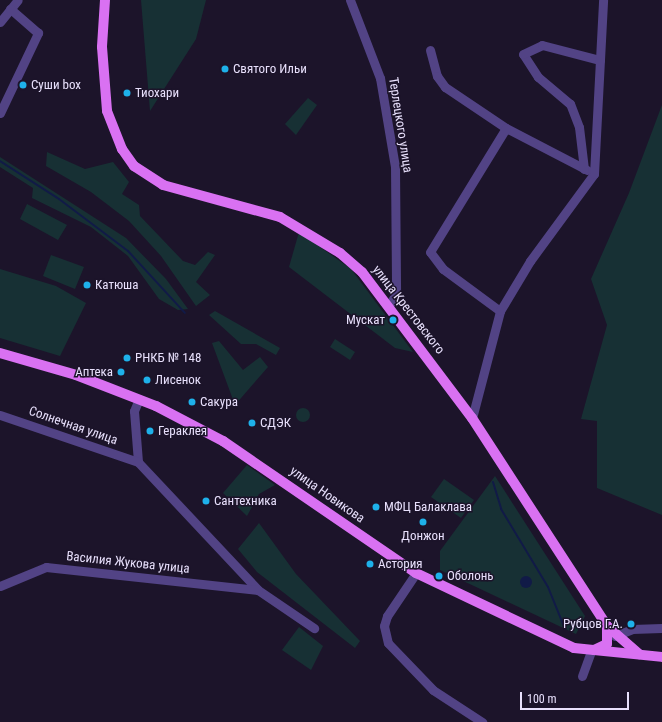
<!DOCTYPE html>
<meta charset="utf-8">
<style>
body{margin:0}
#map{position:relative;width:662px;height:722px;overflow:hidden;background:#1c142a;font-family:"Roboto Condensed",sans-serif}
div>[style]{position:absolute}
.green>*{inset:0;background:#173034}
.round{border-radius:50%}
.water>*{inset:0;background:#111a47}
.stream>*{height:2px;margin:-1px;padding:0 1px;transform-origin:1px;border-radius:1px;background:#111a47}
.minor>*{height:9px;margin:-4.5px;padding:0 4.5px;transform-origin:4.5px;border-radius:4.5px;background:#524385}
.major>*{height:10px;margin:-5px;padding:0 5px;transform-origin:5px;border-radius:5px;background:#d971f2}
.dots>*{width:11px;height:11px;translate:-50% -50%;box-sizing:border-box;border:2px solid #1c142a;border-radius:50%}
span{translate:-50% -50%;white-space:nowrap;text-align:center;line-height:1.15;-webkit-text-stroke:3px #1c142a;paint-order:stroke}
.poi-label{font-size:13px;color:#e8e0fc}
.left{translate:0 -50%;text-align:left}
.right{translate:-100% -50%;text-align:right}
.street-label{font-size:13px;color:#e8e0fc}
.scale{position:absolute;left:520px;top:692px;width:109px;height:18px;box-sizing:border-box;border:2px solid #e8e0fc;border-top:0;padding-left:5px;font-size:12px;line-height:14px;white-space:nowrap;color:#e8e0fc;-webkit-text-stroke:3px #1c142a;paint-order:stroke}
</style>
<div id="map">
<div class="green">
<i style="clip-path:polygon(141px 0,206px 0,196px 39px,150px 111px)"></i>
<i style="clip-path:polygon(308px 98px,317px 105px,296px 135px,285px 124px)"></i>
<i style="clip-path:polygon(662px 105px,662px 515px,597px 488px,597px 421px,581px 419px,607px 325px,591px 279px,629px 193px)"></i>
<i style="clip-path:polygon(47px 152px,85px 169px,113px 162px,129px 182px,122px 194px,139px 205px,140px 216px,183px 261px,195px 265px,208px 252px,215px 255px,196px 282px,210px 295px,196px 306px,161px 256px,129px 221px,91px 192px,46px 166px)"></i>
<i style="clip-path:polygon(0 157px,126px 238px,166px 279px,188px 309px,178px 310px,159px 299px,128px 256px,91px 227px,32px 198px,33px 188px,0 167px)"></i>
<i style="clip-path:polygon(27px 204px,67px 225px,58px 240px,20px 219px)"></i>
<i style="clip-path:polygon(299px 232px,351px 269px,413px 352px,395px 348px,289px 267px)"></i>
<i style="clip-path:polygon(51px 255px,84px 267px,75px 289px,43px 276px)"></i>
<i style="clip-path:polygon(0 269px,56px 286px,86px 303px,60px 356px,0 338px)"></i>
<i style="clip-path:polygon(215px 311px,280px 348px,276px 355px,256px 344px,241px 344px,209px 315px)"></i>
<i style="clip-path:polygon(335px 339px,355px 352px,350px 360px,330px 347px)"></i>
<i style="clip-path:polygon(219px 341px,243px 370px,260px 357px,268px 367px,235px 405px,212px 343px)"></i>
<i class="round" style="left:296px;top:408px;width:14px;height:14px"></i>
<i style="clip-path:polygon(247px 465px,275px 485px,259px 494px,247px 516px,223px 493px)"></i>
<i style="clip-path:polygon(495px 476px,585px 616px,576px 634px,440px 570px,440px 551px)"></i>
<i style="clip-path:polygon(444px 479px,474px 500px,461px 518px,431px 497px)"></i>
<i style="clip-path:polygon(259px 523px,296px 574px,360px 641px,355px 648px,257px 572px,238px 549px)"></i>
<i style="clip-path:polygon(299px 627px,323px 646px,311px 670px,282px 650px)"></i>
</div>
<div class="water">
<i class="round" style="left:520px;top:576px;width:12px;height:12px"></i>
</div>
<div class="stream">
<i style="left:0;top:161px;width:70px;rotate:32.8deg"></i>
<i style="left:59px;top:199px;width:86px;rotate:37deg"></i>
<i style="left:128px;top:251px;width:84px;rotate:47.4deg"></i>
<i style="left:493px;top:482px;width:28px;rotate:73deg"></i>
<i style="left:501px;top:509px;width:91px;rotate:58.9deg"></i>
<i style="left:548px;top:587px;width:45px;rotate:68deg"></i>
</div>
<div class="minor">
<i style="left:350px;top:0;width:84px;rotate:69deg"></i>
<i style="left:380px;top:78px;width:90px;rotate:80.4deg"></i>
<i style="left:395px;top:167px;width:127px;rotate:89.5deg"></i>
<i style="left:396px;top:294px;width:13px;rotate:122deg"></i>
<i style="left:0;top:22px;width:28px;rotate:-51deg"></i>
<i style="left:430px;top:50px;width:27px;rotate:75deg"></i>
<i style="left:437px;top:76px;width:14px;rotate:54deg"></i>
<i style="left:445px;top:87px;width:73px;rotate:33.9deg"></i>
<i style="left:506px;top:128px;width:91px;rotate:27.4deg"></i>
<i style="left:0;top:113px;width:89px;rotate:-64.6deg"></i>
<i style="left:38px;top:33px;width:37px;rotate:-139deg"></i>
<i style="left:584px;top:169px;width:42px;rotate:-96.8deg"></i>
<i style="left:579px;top:127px;width:25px;rotate:-111deg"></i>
<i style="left:570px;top:104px;width:42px;rotate:-139.8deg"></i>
<i style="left:538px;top:77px;width:27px;rotate:-123deg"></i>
<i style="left:523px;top:54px;width:21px;rotate:-25deg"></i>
<i style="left:542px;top:45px;width:60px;rotate:14.5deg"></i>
<i style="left:500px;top:311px;width:71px;rotate:-143.6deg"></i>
<i style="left:443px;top:269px;width:21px;rotate:-127deg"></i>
<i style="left:430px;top:252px;width:145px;rotate:-58.5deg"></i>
<i style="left:139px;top:399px;width:13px;rotate:113deg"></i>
<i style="left:134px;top:411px;width:51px;rotate:85.5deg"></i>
<i style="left:138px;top:462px;width:175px;rotate:46.8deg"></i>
<i style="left:258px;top:590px;width:68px;rotate:34.2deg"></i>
<i style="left:0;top:415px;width:146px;rotate:18.8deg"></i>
<i style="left:472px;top:418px;width:111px;rotate:-75.3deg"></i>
<i style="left:500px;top:311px;width:58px;rotate:-59deg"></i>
<i style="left:530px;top:261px;width:108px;rotate:-53.7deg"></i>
<i style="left:594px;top:174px;width:174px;rotate:-87deg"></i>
<i style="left:416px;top:573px;width:52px;rotate:124deg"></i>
<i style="left:387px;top:616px;width:10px;rotate:107deg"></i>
<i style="left:384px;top:626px;width:17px;rotate:77deg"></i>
<i style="left:388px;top:643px;width:65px;rotate:46.2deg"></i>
<i style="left:433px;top:690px;width:59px;rotate:33.1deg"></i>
<i style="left:0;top:586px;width:50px;rotate:-22.4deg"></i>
<i style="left:46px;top:567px;width:213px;rotate:6.2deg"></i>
<i style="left:615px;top:636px;width:18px;rotate:-22deg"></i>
<i style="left:632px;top:629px;width:30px;rotate:-2deg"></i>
<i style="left:582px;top:676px;width:27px;rotate:-70deg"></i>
</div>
<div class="major">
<i style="left:105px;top:0;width:47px;rotate:93.7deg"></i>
<i style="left:102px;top:47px;width:64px;rotate:85.5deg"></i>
<i style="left:107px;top:111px;width:41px;rotate:68.5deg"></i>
<i style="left:122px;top:149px;width:21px;rotate:55deg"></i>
<i style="left:134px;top:166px;width:35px;rotate:33deg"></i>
<i style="left:163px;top:185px;width:121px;rotate:15.3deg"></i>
<i style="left:280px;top:217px;width:70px;rotate:31deg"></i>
<i style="left:340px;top:253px;width:29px;rotate:41deg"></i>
<i style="left:362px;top:272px;width:183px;rotate:53deg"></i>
<i style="left:472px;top:418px;width:248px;rotate:57deg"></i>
<i style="left:607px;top:626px;width:43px;rotate:41.2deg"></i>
<i style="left:0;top:353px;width:79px;rotate:16.1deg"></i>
<i style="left:76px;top:375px;width:86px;rotate:21.2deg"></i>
<i style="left:156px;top:406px;width:76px;rotate:27.6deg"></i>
<i style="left:223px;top:441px;width:234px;rotate:34.4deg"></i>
<i style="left:416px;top:573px;width:175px;rotate:25.4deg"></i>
<i style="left:574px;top:648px;width:88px;rotate:5.8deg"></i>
<i style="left:594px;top:650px;width:14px;rotate:-25deg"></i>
<i style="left:607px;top:644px;width:18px;rotate:-90deg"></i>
</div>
<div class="dots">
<i style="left:225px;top:69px;background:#1eb1ea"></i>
<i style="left:23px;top:85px;background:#1eb1ea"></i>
<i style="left:127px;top:93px;background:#1eb1ea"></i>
<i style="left:87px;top:285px;background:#1eb1ea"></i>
<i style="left:393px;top:320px;background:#1eb1ea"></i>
<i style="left:127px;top:358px;background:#1eb1ea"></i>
<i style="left:121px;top:372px;background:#1eb1ea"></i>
<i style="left:147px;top:380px;background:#1eb1ea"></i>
<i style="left:192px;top:402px;background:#1eb1ea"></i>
<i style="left:252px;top:423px;background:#1eb1ea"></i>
<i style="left:150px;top:431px;background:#1eb1ea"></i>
<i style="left:206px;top:501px;background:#1eb1ea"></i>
<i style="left:376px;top:507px;background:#1eb1ea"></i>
<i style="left:423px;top:522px;background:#1eb1ea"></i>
<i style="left:370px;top:564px;background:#1eb1ea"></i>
<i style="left:439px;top:576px;background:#1eb1ea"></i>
<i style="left:631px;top:624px;background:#1eb1ea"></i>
</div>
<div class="poi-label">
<span class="left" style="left:233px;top:69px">Святого Ильи</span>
<span class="left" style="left:31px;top:85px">Суши box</span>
<span class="left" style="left:135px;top:93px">Тиохари</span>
<span class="left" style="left:95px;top:285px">Катюша</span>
<span class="right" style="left:385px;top:320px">Мускат</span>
<span class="left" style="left:135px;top:358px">РНКБ № 148</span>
<span class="right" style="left:113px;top:372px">Аптека</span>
<span class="left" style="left:155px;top:380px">Лисенок</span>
<span class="left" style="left:200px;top:402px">Сакура</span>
<span class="left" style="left:260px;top:423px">СДЭК</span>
<span class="left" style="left:158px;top:431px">Гераклея</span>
<span class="left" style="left:214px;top:501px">Сантехника</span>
<span class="left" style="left:384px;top:507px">МФЦ Балаклава</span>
<span style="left:423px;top:536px">Донжон</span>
<span class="left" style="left:378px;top:564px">Астория</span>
<span class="left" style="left:447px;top:576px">Оболонь</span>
<span class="right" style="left:623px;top:624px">Рубцов Г.А.</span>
</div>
<div class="street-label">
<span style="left:400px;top:125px;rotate:81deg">Терлецкого улица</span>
<span style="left:408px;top:310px;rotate:52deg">улица Крестовского</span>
<span style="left:73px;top:426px;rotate:19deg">Солнечная улица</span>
<span style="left:327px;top:495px;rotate:35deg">улица Новикова</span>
<span style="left:128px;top:563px;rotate:6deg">Василия Жукова улица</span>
</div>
<div class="scale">100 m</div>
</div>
